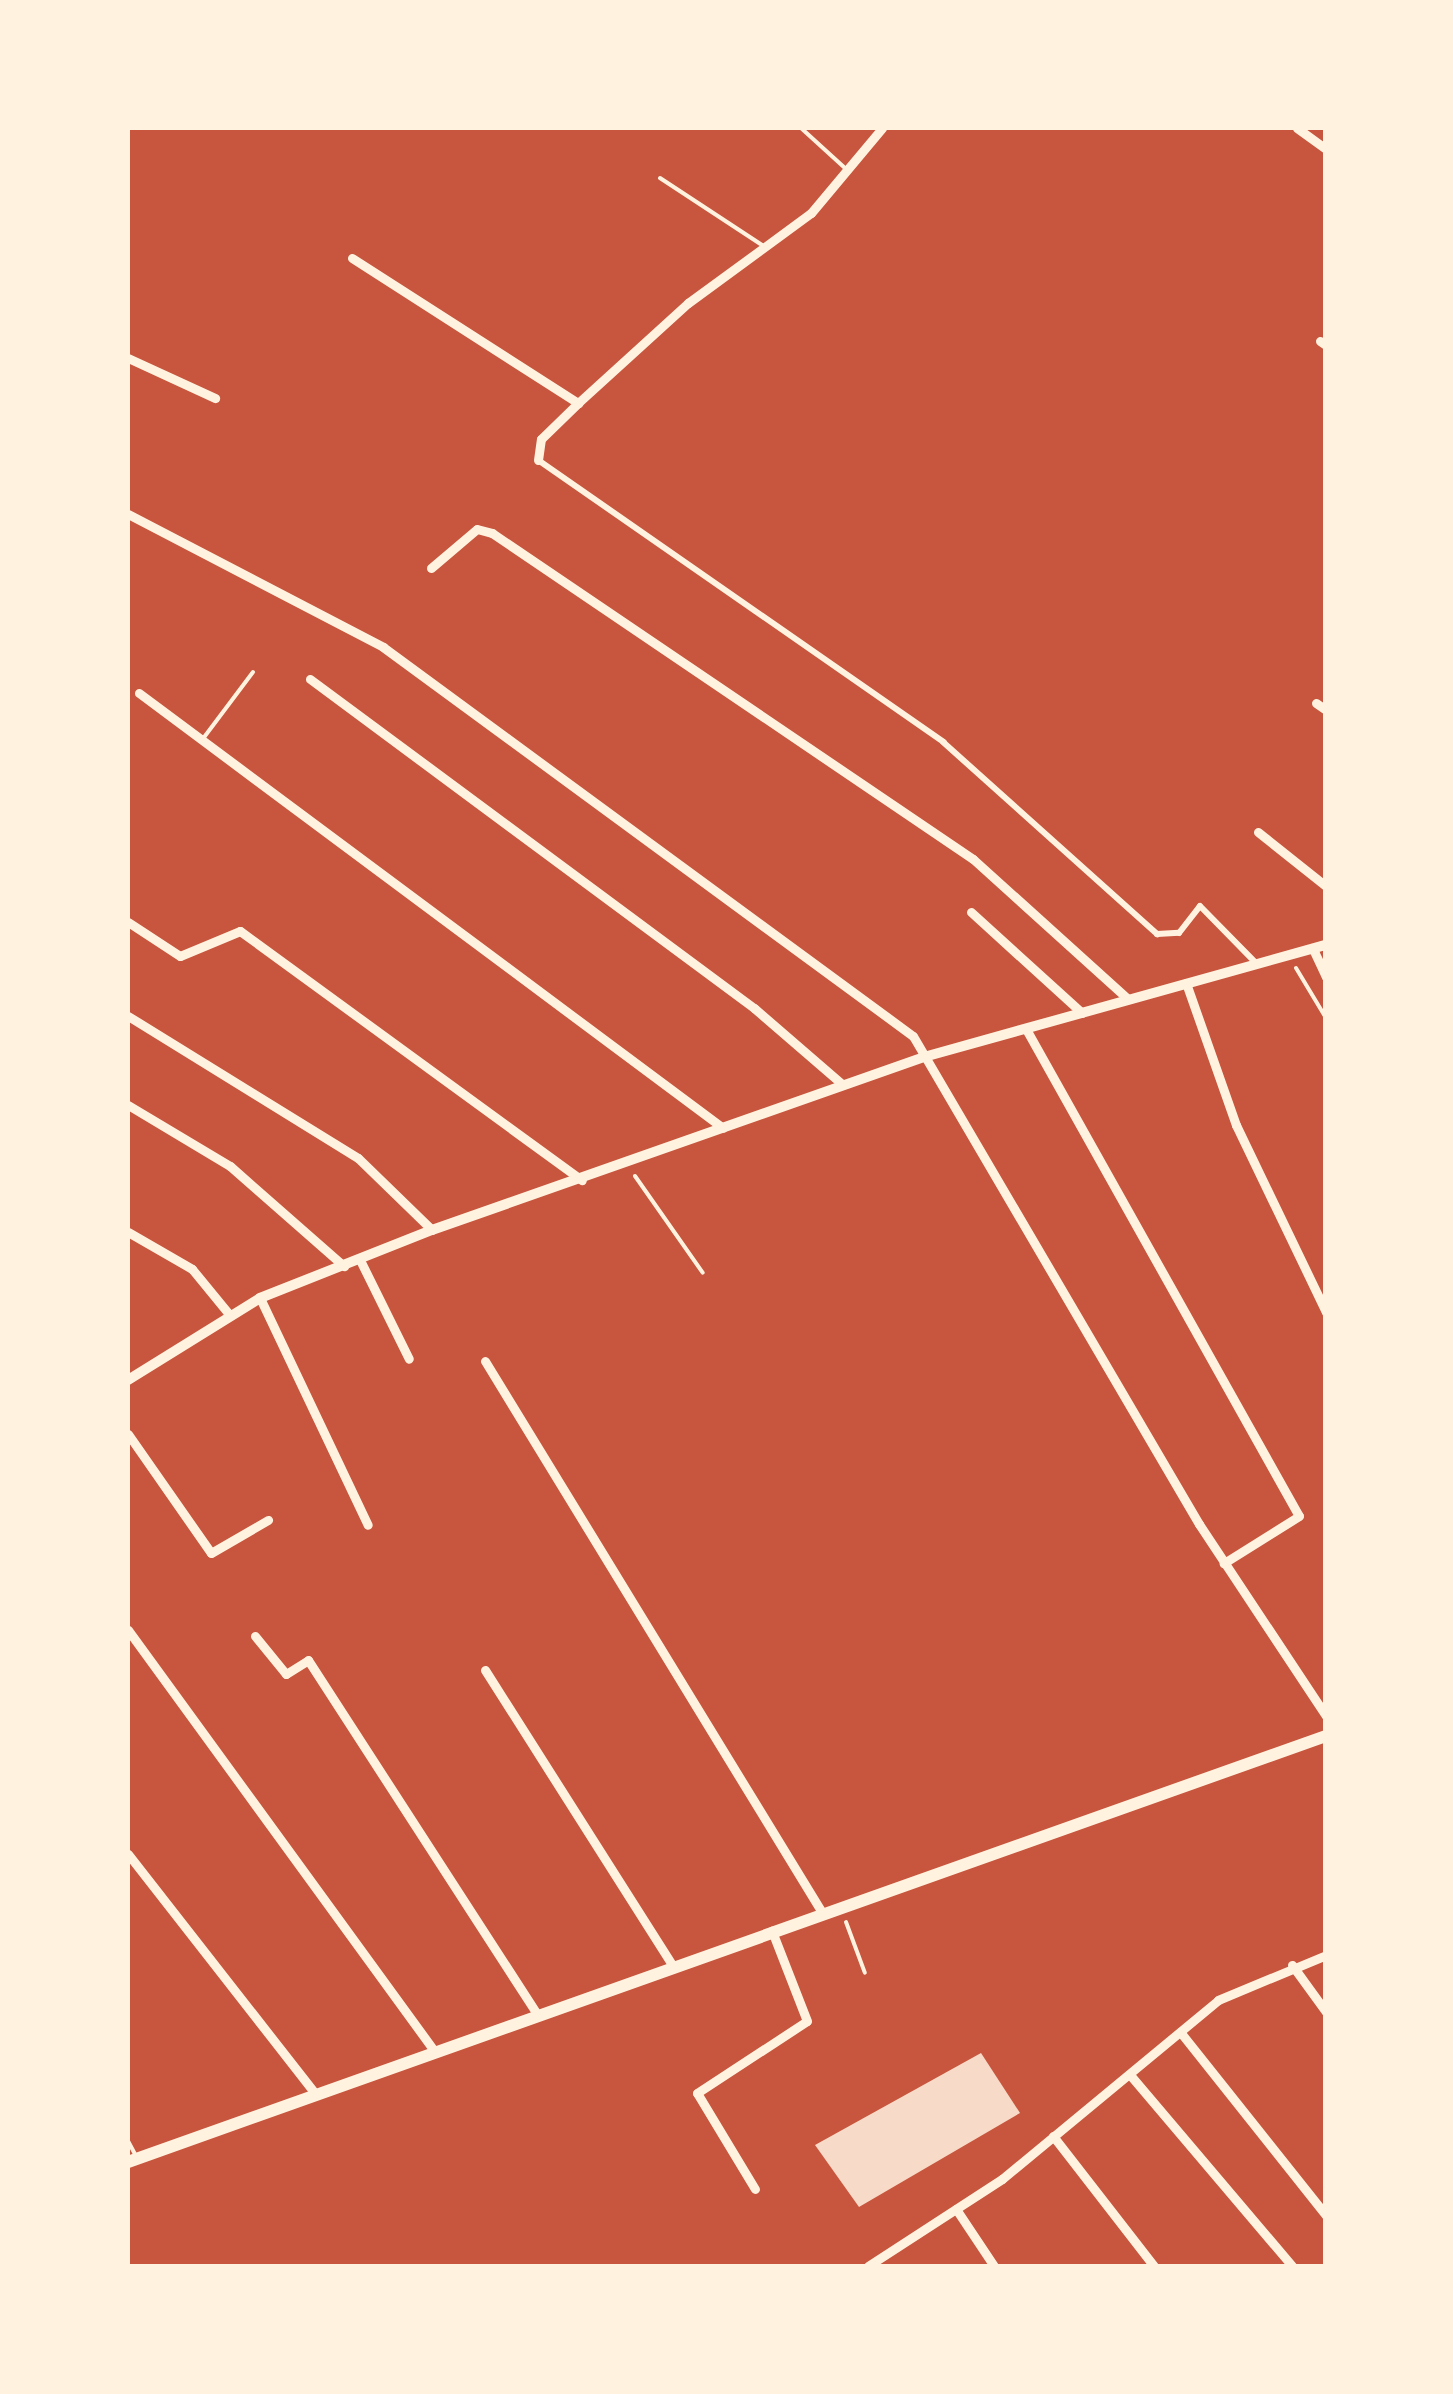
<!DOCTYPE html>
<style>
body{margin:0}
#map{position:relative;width:1453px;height:2394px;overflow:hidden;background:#c8553d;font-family:"Alegreya Sans",sans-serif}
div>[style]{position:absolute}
.building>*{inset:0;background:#f7dbc8}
.path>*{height:4px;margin:-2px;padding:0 2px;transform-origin:2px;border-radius:2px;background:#fff3e0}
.service>*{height:4px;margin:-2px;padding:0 2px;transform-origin:2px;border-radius:2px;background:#fff3e0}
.pedestrian>*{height:6px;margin:-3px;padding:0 3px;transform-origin:3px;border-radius:3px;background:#fff3e0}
.minor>*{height:9px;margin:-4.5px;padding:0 4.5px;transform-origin:4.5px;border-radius:4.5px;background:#fff3e0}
.tertiary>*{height:10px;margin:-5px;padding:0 5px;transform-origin:5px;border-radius:5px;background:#fff3e0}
.secondary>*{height:12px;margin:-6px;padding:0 6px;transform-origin:6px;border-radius:6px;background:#fff3e0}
span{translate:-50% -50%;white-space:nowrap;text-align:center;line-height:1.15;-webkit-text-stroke:10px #fff3e0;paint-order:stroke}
.frame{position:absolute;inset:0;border:130px solid #fff3e0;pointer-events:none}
</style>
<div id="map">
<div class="building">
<i style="clip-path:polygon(981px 2053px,1020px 2113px,859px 2207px,815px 2145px)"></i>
</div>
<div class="path">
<i style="left:1296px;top:968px;width:58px;rotate:59deg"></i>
<i style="left:635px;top:1176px;width:118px;rotate:55deg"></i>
<i style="left:846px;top:1922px;width:54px;rotate:69.6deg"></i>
</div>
<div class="service">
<i style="left:801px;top:128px;width:59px;rotate:42.3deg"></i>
<i style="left:660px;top:178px;width:122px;rotate:33.3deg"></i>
<i style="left:202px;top:740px;width:85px;rotate:-53.1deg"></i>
<i style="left:128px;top:2141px;width:15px;rotate:62deg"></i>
</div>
<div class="pedestrian">
<i style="left:538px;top:460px;width:494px;rotate:34.8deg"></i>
<i style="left:943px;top:742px;width:288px;rotate:41.9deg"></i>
<i style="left:1157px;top:934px;width:22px;rotate:-3deg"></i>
<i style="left:1179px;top:933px;width:34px;rotate:-52deg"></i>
<i style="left:1200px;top:906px;width:80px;rotate:45.5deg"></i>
</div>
<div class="minor">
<i style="left:1297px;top:128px;width:36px;rotate:36deg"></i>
<i style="left:352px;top:258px;width:269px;rotate:32.7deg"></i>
<i style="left:1320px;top:341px;width:7px;rotate:34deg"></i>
<i style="left:128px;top:358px;width:96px;rotate:24.7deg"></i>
<i style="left:538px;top:460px;width:21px;rotate:-82deg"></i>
<i style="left:541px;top:439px;width:52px;rotate:-44.2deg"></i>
<i style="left:578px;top:403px;width:149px;rotate:-42.3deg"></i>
<i style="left:688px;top:303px;width:152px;rotate:-36.2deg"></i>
<i style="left:811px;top:213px;width:111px;rotate:-50.1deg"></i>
<i style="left:128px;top:514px;width:288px;rotate:27.5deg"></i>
<i style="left:383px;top:647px;width:657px;rotate:36.28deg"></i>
<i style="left:913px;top:1036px;width:566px;rotate:59.63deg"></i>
<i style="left:1199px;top:1524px;width:230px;rotate:56.5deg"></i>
<i style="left:431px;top:568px;width:60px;rotate:-40.3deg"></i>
<i style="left:477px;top:529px;width:16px;rotate:15deg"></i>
<i style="left:492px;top:533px;width:581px;rotate:34.13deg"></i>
<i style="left:973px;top:859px;width:209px;rotate:42.1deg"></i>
<i style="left:310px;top:679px;width:553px;rotate:36.54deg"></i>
<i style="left:754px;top:1008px;width:116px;rotate:40.8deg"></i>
<i style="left:139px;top:693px;width:728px;rotate:36.68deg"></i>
<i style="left:1316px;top:703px;width:12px;rotate:35deg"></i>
<i style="left:1258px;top:832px;width:87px;rotate:38.5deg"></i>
<i style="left:971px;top:912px;width:150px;rotate:42.3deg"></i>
<i style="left:128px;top:922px;width:62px;rotate:33.2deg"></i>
<i style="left:180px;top:956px;width:65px;rotate:-22.6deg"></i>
<i style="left:240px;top:931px;width:423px;rotate:36.1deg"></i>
<i style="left:1313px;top:949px;width:31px;rotate:65deg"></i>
<i style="left:1186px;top:983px;width:151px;rotate:70.6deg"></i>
<i style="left:1236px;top:1125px;width:208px;rotate:64.3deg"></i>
<i style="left:128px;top:1016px;width:270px;rotate:31.7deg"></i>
<i style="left:358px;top:1158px;width:103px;rotate:44.2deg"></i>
<i style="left:1026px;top:1029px;width:558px;rotate:60.73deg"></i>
<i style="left:1299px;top:1516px;width:89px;rotate:147.9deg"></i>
<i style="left:128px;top:1105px;width:119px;rotate:30.9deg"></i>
<i style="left:230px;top:1166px;width:152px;rotate:41.3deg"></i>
<i style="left:128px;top:1232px;width:74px;rotate:30deg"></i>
<i style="left:192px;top:1269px;width:58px;rotate:50.6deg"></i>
<i style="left:360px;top:1260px;width:110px;rotate:63.7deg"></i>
<i style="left:260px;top:1298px;width:251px;rotate:64.6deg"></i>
<i style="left:485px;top:1361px;width:648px;rotate:58.57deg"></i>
<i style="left:128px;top:1434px;width:145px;rotate:55.1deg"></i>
<i style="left:211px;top:1553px;width:66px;rotate:-30.1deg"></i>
<i style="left:128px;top:1630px;width:522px;rotate:53.96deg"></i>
<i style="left:255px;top:1636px;width:49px;rotate:50.8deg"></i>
<i style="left:286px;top:1674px;width:26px;rotate:-32deg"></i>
<i style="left:308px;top:1660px;width:423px;rotate:57.1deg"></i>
<i style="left:485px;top:1670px;width:349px;rotate:57.6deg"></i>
<i style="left:128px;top:1854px;width:306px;rotate:52deg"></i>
<i style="left:1292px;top:1965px;width:58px;rotate:54.1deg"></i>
<i style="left:1181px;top:2033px;width:233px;rotate:51.5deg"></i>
<i style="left:1131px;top:2076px;width:249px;rotate:49.7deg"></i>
<i style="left:1053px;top:2136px;width:165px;rotate:52.2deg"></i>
<i style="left:755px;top:2189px;width:112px;rotate:-121.1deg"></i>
<i style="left:697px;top:2093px;width:131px;rotate:-33.2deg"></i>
<i style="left:807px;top:2021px;width:97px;rotate:-111.3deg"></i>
<i style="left:956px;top:2209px;width:69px;rotate:56.3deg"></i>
<i style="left:868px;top:2266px;width:160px;rotate:-33deg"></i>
<i style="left:1002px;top:2179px;width:281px;rotate:-39.6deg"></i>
<i style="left:1218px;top:2000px;width:117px;rotate:-22.6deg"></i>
</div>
<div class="tertiary">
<i style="left:128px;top:1380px;width:155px;rotate:-31.8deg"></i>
<i style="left:260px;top:1298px;width:185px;rotate:-21.6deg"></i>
<i style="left:432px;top:1230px;width:522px;rotate:-19.37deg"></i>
<i style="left:924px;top:1057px;width:417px;rotate:-15.6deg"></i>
</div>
<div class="secondary">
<i style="left:128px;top:2162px;width:1271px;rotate:-19.58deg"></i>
</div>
<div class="frame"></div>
</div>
